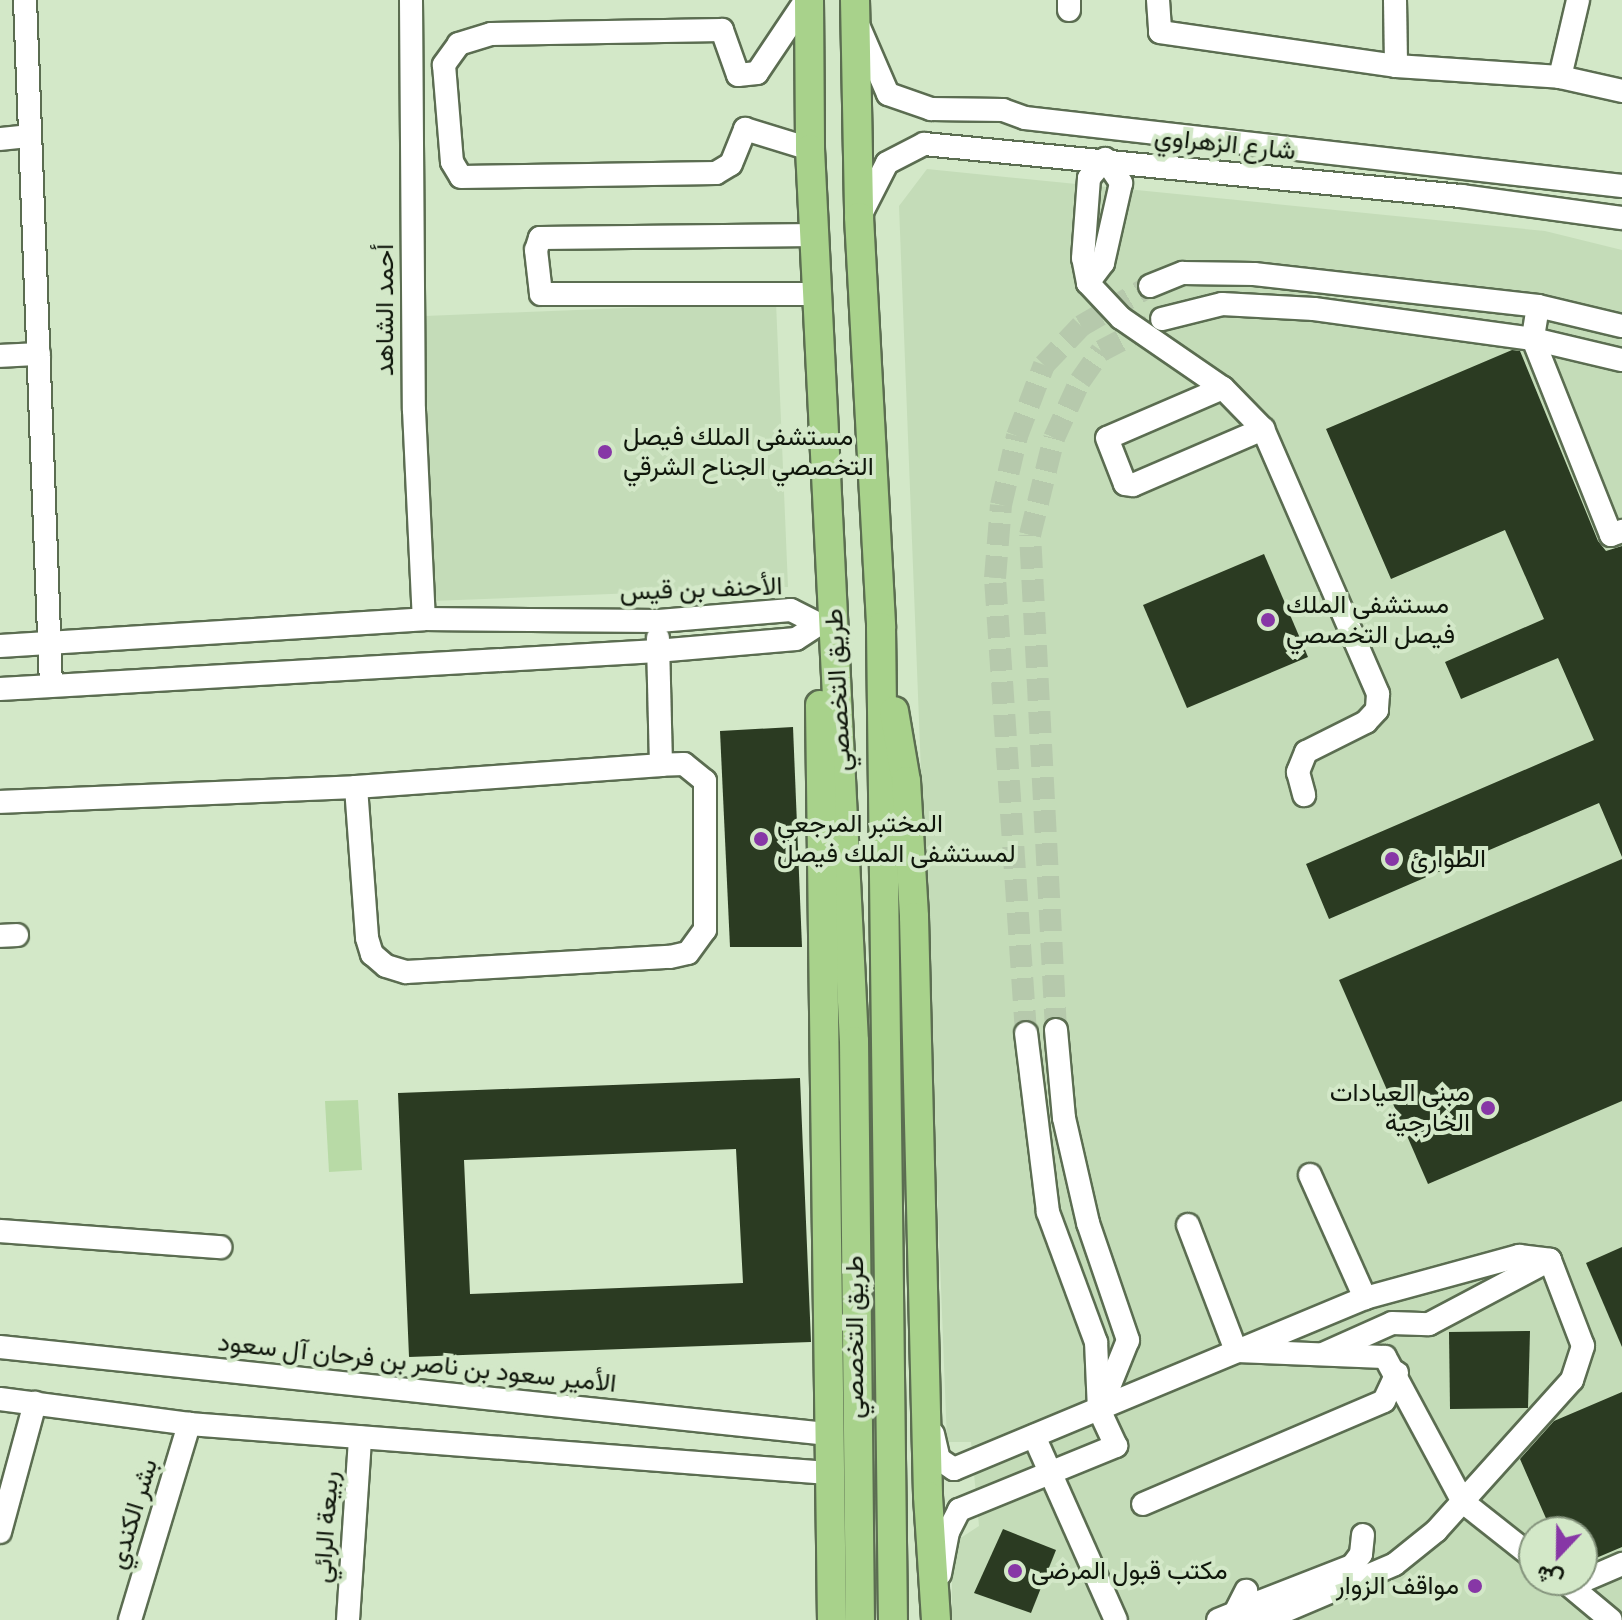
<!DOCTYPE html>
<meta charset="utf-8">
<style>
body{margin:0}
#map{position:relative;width:1622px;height:1620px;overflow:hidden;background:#d3e8c8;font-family:"Roboto Condensed",Vazirmatn,sans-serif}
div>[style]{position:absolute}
.built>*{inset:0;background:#c4dcb8}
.green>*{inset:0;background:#b8daa6}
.building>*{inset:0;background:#2b3b22}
.minor-tunnel>*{height:22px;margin-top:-11px;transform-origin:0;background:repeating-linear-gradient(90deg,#b6c9ac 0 22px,transparent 0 33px)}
.roads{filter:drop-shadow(2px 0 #5b6d51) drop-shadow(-2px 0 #5b6d51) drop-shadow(0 2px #5b6d51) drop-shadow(0 -2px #5b6d51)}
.minor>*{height:22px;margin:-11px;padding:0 11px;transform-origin:11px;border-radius:11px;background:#fff}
.major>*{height:28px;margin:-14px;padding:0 14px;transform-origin:14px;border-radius:14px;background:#a8d28b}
.dots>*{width:22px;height:22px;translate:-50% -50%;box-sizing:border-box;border:4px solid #d3e8c8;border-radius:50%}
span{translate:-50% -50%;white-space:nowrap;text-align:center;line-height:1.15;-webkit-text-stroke:8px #d3e8c8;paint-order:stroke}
.street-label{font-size:26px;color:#10170c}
.poi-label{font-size:26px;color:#10170c}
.left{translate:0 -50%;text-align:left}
.right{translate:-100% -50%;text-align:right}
.north{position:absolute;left:1518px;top:1516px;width:80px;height:80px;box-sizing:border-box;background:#d3e8c8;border:2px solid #85947d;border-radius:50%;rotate:202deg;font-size:22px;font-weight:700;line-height:32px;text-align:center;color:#10170c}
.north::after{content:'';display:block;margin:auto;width:28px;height:36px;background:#8737a6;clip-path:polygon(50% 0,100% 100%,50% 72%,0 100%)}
</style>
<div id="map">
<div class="built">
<i style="clip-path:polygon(evenodd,927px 169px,1545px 231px,1622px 250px,1622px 1620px,952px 1620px,952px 1553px,959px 1539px,979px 1526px,971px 1442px,947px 1442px,899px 206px,927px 169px,1534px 1532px,1582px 1532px,1582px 1580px,1534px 1580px,1534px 1532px)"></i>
<i style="clip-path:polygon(776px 302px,788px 587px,432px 601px,425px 316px)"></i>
</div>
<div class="green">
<i style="clip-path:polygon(358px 1100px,362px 1170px,329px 1172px,325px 1101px)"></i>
</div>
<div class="building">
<i style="clip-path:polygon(1512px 350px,1520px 351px,1598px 541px,1606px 551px,1622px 546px,1622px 857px,1599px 803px,1329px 919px,1306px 864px,1594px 740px,1558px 658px,1461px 699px,1445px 662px,1544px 619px,1505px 530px,1391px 579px,1326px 429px)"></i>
<i style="clip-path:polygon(1264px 554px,1308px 657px,1187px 708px,1143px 605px)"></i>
<i style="clip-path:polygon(793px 727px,802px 947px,730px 947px,720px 731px)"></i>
<i style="clip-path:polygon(1622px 859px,1622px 1101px,1428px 1184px,1339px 980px)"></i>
<i style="clip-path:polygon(evenodd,800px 1078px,811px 1342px,409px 1357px,398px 1093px,800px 1078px,736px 1149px,743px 1283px,470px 1294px,464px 1160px,736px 1149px)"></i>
<i style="clip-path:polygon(1622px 1247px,1622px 1347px,1586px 1263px)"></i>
<i style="clip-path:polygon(1530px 1331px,1528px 1408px,1450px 1409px,1449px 1332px)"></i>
<i style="clip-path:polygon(1622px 1392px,1622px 1547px,1582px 1564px,1582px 1532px,1552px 1532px,1520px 1459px,1554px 1421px)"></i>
<i style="clip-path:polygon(1003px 1529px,1056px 1550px,1031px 1613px,974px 1593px)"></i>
</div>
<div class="minor-tunnel">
<i style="left:1056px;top:1030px;width:496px;rotate:-93deg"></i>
<i style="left:1030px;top:535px;width:100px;rotate:-76.1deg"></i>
<i style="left:1054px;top:438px;width:63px;rotate:-65.5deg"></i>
<i style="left:1080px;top:381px;width:37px;rotate:-55deg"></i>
<i style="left:1101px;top:351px;width:69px;rotate:-27.7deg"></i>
<i style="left:1026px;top:1033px;width:456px;rotate:-93.9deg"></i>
<i style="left:995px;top:578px;width:73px;rotate:-85.3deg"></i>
<i style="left:1001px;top:505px;width:71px;rotate:-76.9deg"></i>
<i style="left:1017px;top:436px;width:76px;rotate:-69.2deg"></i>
<i style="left:1044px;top:365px;width:54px;rotate:-46.5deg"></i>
<i style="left:1081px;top:326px;width:80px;rotate:-30.1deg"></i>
</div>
<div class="roads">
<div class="minor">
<i style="left:25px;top:0;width:686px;rotate:87.83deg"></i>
<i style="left:411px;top:0;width:410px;rotate:89.6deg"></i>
<i style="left:414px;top:410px;width:209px;rotate:87.3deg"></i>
<i style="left:806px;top:0;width:88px;rotate:123.9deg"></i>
<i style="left:757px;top:73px;width:19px;rotate:174deg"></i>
<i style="left:738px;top:75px;width:48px;rotate:-109.6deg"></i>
<i style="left:722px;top:30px;width:231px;rotate:179deg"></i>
<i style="left:491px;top:34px;width:34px;rotate:163deg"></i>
<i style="left:459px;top:44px;width:26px;rotate:126deg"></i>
<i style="left:444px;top:65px;width:97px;rotate:85.3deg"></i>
<i style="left:452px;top:162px;width:17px;rotate:59deg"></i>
<i style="left:461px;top:177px;width:255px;rotate:-0.9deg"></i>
<i style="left:716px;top:173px;width:17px;rotate:-31deg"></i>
<i style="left:731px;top:164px;width:38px;rotate:-68deg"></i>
<i style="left:745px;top:129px;width:68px;rotate:17.1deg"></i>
<i style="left:1069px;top:0;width:10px;rotate:90deg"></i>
<i style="left:1158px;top:0;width:32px;rotate:86deg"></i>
<i style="left:1160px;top:32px;width:238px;rotate:8.2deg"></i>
<i style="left:1396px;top:66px;width:164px;rotate:3.8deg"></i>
<i style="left:1560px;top:77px;width:64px;rotate:12.7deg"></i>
<i style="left:1395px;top:0;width:66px;rotate:89.1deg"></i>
<i style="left:859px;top:27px;width:73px;rotate:66.6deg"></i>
<i style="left:888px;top:94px;width:46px;rotate:19.2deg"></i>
<i style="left:931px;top:109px;width:72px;rotate:0.8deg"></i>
<i style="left:1003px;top:110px;width:23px;rotate:20deg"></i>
<i style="left:1025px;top:118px;width:601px;rotate:6.5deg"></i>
<i style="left:1560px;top:77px;width:79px;rotate:-76.8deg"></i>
<i style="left:0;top:139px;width:29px;rotate:-6deg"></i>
<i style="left:1105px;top:159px;width:29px;rotate:56deg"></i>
<i style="left:1121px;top:183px;width:82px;rotate:102.7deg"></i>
<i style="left:1103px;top:263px;width:25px;rotate:127deg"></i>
<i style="left:1088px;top:283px;width:25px;rotate:-101deg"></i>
<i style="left:1083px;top:258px;width:80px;rotate:-85.7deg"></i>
<i style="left:1089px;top:178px;width:25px;rotate:-50deg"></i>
<i style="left:860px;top:216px;width:59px;rotate:-63deg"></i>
<i style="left:887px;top:163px;width:42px;rotate:-27.2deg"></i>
<i style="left:924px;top:144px;width:540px;rotate:5.53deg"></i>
<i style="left:1461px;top:196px;width:162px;rotate:7.8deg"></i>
<i style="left:816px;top:235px;width:276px;rotate:179.4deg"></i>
<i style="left:540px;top:238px;width:13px;rotate:108deg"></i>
<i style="left:536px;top:250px;width:44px;rotate:83.5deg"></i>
<i style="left:541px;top:294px;width:276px"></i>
<i style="left:1088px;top:283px;width:48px;rotate:46.7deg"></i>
<i style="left:1121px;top:318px;width:124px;rotate:34.5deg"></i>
<i style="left:1223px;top:388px;width:57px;rotate:45.7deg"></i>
<i style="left:1263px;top:429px;width:289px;rotate:66.5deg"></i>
<i style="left:1378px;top:694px;width:16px;rotate:94deg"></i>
<i style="left:1377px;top:710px;width:16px;rotate:133deg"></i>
<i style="left:1366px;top:722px;width:67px;rotate:153.4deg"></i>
<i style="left:1306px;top:752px;width:22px;rotate:112deg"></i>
<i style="left:1298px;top:772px;width:24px;rotate:75deg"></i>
<i style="left:1150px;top:286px;width:35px;rotate:-22deg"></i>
<i style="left:1183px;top:273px;width:71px;rotate:0.8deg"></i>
<i style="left:1254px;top:274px;width:286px;rotate:6.4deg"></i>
<i style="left:1538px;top:306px;width:86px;rotate:13.4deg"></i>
<i style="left:1538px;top:306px;width:33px;rotate:99deg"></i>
<i style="left:1533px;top:339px;width:211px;rotate:68.3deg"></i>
<i style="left:1611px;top:535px;width:12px;rotate:-20deg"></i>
<i style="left:1162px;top:319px;width:62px;rotate:-14deg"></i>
<i style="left:1222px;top:304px;width:92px;rotate:3.1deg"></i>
<i style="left:1314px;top:309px;width:221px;rotate:7.8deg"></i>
<i style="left:1533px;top:339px;width:91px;rotate:13.3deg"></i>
<i style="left:0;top:356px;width:39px;rotate:-3deg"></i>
<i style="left:1223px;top:388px;width:126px;rotate:156.7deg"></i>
<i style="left:1107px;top:438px;width:49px;rotate:68.6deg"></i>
<i style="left:1125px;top:484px;width:8px;rotate:7deg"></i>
<i style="left:1133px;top:485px;width:142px;rotate:-23.3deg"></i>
<i style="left:0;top:646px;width:425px;rotate:-3.6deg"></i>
<i style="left:424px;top:619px;width:235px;rotate:0.5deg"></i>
<i style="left:659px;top:621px;width:132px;rotate:-4.8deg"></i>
<i style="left:791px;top:610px;width:31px;rotate:27deg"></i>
<i style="left:819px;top:624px;width:27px;rotate:147deg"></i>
<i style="left:796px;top:639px;width:140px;rotate:175.1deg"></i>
<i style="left:657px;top:651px;width:658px;rotate:176.69deg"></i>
<i style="left:356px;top:787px;width:151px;rotate:85.8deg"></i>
<i style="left:367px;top:938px;width:17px;rotate:73deg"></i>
<i style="left:372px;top:954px;width:18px;rotate:41deg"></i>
<i style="left:386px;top:966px;width:21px;rotate:17deg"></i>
<i style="left:406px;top:972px;width:264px;rotate:-3.3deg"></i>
<i style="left:670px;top:957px;width:18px;rotate:-13deg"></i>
<i style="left:688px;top:953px;width:29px;rotate:-54deg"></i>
<i style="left:705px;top:930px;width:149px;rotate:-90deg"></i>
<i style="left:705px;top:781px;width:27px;rotate:-141deg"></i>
<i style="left:684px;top:764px;width:23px;rotate:178deg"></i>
<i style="left:0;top:802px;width:356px;rotate:-2.4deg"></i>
<i style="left:356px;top:787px;width:306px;rotate:-4.1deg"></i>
<i style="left:661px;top:765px;width:127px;rotate:-91.4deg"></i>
<i style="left:0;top:936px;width:17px;rotate:-3deg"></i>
<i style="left:1056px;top:1030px;width:88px;rotate:84.8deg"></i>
<i style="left:1064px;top:1118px;width:108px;rotate:77.1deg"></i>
<i style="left:1088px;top:1223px;width:124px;rotate:71.1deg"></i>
<i style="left:1128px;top:1340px;width:67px;rotate:112deg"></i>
<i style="left:1310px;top:1175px;width:135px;rotate:65.9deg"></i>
<i style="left:1188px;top:1225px;width:135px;rotate:69.1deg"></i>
<i style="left:1236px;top:1351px;width:149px;rotate:2.3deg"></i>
<i style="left:1385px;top:1357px;width:165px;rotate:61.7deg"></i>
<i style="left:1463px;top:1502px;width:90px;rotate:38.3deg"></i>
<i style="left:0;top:1231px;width:221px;rotate:4.2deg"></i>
<i style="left:0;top:1347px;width:833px;rotate:6deg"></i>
<i style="left:1325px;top:1353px;width:73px;rotate:-24.1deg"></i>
<i style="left:1392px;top:1323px;width:37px;rotate:2deg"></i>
<i style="left:1429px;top:1324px;width:137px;rotate:-27.9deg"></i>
<i style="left:0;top:1399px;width:191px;rotate:7.5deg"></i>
<i style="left:189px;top:1424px;width:641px;rotate:4.38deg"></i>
<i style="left:933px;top:1434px;width:26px;rotate:77deg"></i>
<i style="left:939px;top:1459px;width:18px;rotate:34deg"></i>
<i style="left:954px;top:1469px;width:445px;rotate:-22.6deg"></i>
<i style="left:1365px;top:1298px;width:160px;rotate:-15.3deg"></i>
<i style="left:1519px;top:1256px;width:31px;rotate:7deg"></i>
<i style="left:1034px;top:1436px;width:201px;rotate:66deg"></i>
<i style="left:1143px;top:1504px;width:262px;rotate:-23.1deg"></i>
<i style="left:1384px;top:1401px;width:31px;rotate:-65deg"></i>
<i style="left:0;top:1532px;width:134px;rotate:-74.8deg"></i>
<i style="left:940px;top:1574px;width:43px;rotate:-79.2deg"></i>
<i style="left:948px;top:1532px;width:25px;rotate:-63deg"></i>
<i style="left:959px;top:1510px;width:170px;rotate:-22.2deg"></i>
<i style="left:1116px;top:1446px;width:40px;rotate:-115deg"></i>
<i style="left:1099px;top:1410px;width:68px;rotate:-92.5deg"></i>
<i style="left:1096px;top:1342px;width:139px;rotate:-110.3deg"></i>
<i style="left:1048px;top:1212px;width:180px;rotate:-97deg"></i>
<i style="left:1563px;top:1580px;width:62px;rotate:39.8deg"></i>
<i style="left:1571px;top:1586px;width:56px;rotate:-23.3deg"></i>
<i style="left:130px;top:1620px;width:205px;rotate:-73.2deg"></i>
<i style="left:348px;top:1620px;width:183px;rotate:-86.2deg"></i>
<i style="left:1218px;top:1620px;width:18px;rotate:-22deg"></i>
<i style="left:1235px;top:1613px;width:25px;rotate:-63deg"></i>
<i style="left:1245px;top:1620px;width:25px;rotate:-48deg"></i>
<i style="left:1262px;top:1601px;width:97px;rotate:-21.3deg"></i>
<i style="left:1352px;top:1566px;width:15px;rotate:-53deg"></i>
<i style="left:1361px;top:1554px;width:19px;rotate:-84deg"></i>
<i style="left:1264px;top:1620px;width:142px;rotate:-23.1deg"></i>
<i style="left:1395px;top:1564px;width:53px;rotate:-38.8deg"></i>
<i style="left:1436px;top:1531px;width:203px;rotate:-48deg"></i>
<i style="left:1572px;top:1380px;width:36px;rotate:-72deg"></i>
<i style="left:1583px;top:1346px;width:92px;rotate:-111deg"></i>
</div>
<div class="major">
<i style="left:809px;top:0;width:149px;rotate:89.6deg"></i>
<i style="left:810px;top:149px;width:893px;rotate:87.18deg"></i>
<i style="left:854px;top:1041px;width:579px;rotate:89.41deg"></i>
<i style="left:855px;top:0;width:217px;rotate:88.9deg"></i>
<i style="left:859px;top:217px;width:411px;rotate:86.9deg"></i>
<i style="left:881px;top:627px;width:993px;rotate:89.31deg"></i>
<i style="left:820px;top:705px;width:915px;rotate:89.25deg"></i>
<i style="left:894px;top:711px;width:71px;rotate:80.3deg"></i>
<i style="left:906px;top:781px;width:136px;rotate:86.6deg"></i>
<i style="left:914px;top:917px;width:579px;rotate:88.61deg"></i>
<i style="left:928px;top:1496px;width:124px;rotate:86.3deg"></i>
</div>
</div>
<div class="dots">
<i style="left:605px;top:452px;background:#8737a6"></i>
<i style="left:1268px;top:620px;background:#8737a6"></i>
<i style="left:761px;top:839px;background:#8737a6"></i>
<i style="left:1392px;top:859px;background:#8737a6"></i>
<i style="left:1488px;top:1108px;background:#8737a6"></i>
<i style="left:1015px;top:1571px;background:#8737a6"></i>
<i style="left:1475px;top:1586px;background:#8737a6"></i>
</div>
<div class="street-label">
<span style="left:1225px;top:144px;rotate:6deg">شارع الزهراوي</span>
<span style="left:385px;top:310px;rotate:-90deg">أحمد الشاهد</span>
<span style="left:701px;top:589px;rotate:-2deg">الأحنف بن قيس</span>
<span style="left:838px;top:690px;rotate:-93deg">طريق التخصصي</span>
<span style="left:855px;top:1337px;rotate:-90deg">طريق التخصصي</span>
<span style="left:417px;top:1363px;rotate:6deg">الأمير سعود بن ناصر بن فرحان آل سعود</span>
<span style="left:133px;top:1514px;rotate:-73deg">بشر الكندي</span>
<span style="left:326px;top:1527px;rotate:-86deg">ربيعة الرائي</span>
</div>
<div class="poi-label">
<span class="left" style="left:623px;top:452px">مستشفى الملك فيصل<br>التخصصي الجناح الشرقي</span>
<span class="left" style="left:1286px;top:620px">مستشفى الملك<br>فيصل التخصصي</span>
<span class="left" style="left:777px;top:839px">المختبر المرجعي<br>لمستشفى الملك فيصل</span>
<span class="left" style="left:1410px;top:859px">الطوارئ</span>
<span class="right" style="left:1470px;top:1108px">مبنى العيادات<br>الخارجية</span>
<span class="left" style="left:1031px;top:1571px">مكتب قبول المرضى</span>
<span class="right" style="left:1459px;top:1586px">مواقف الزوار</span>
</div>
<div class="north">ش</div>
</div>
